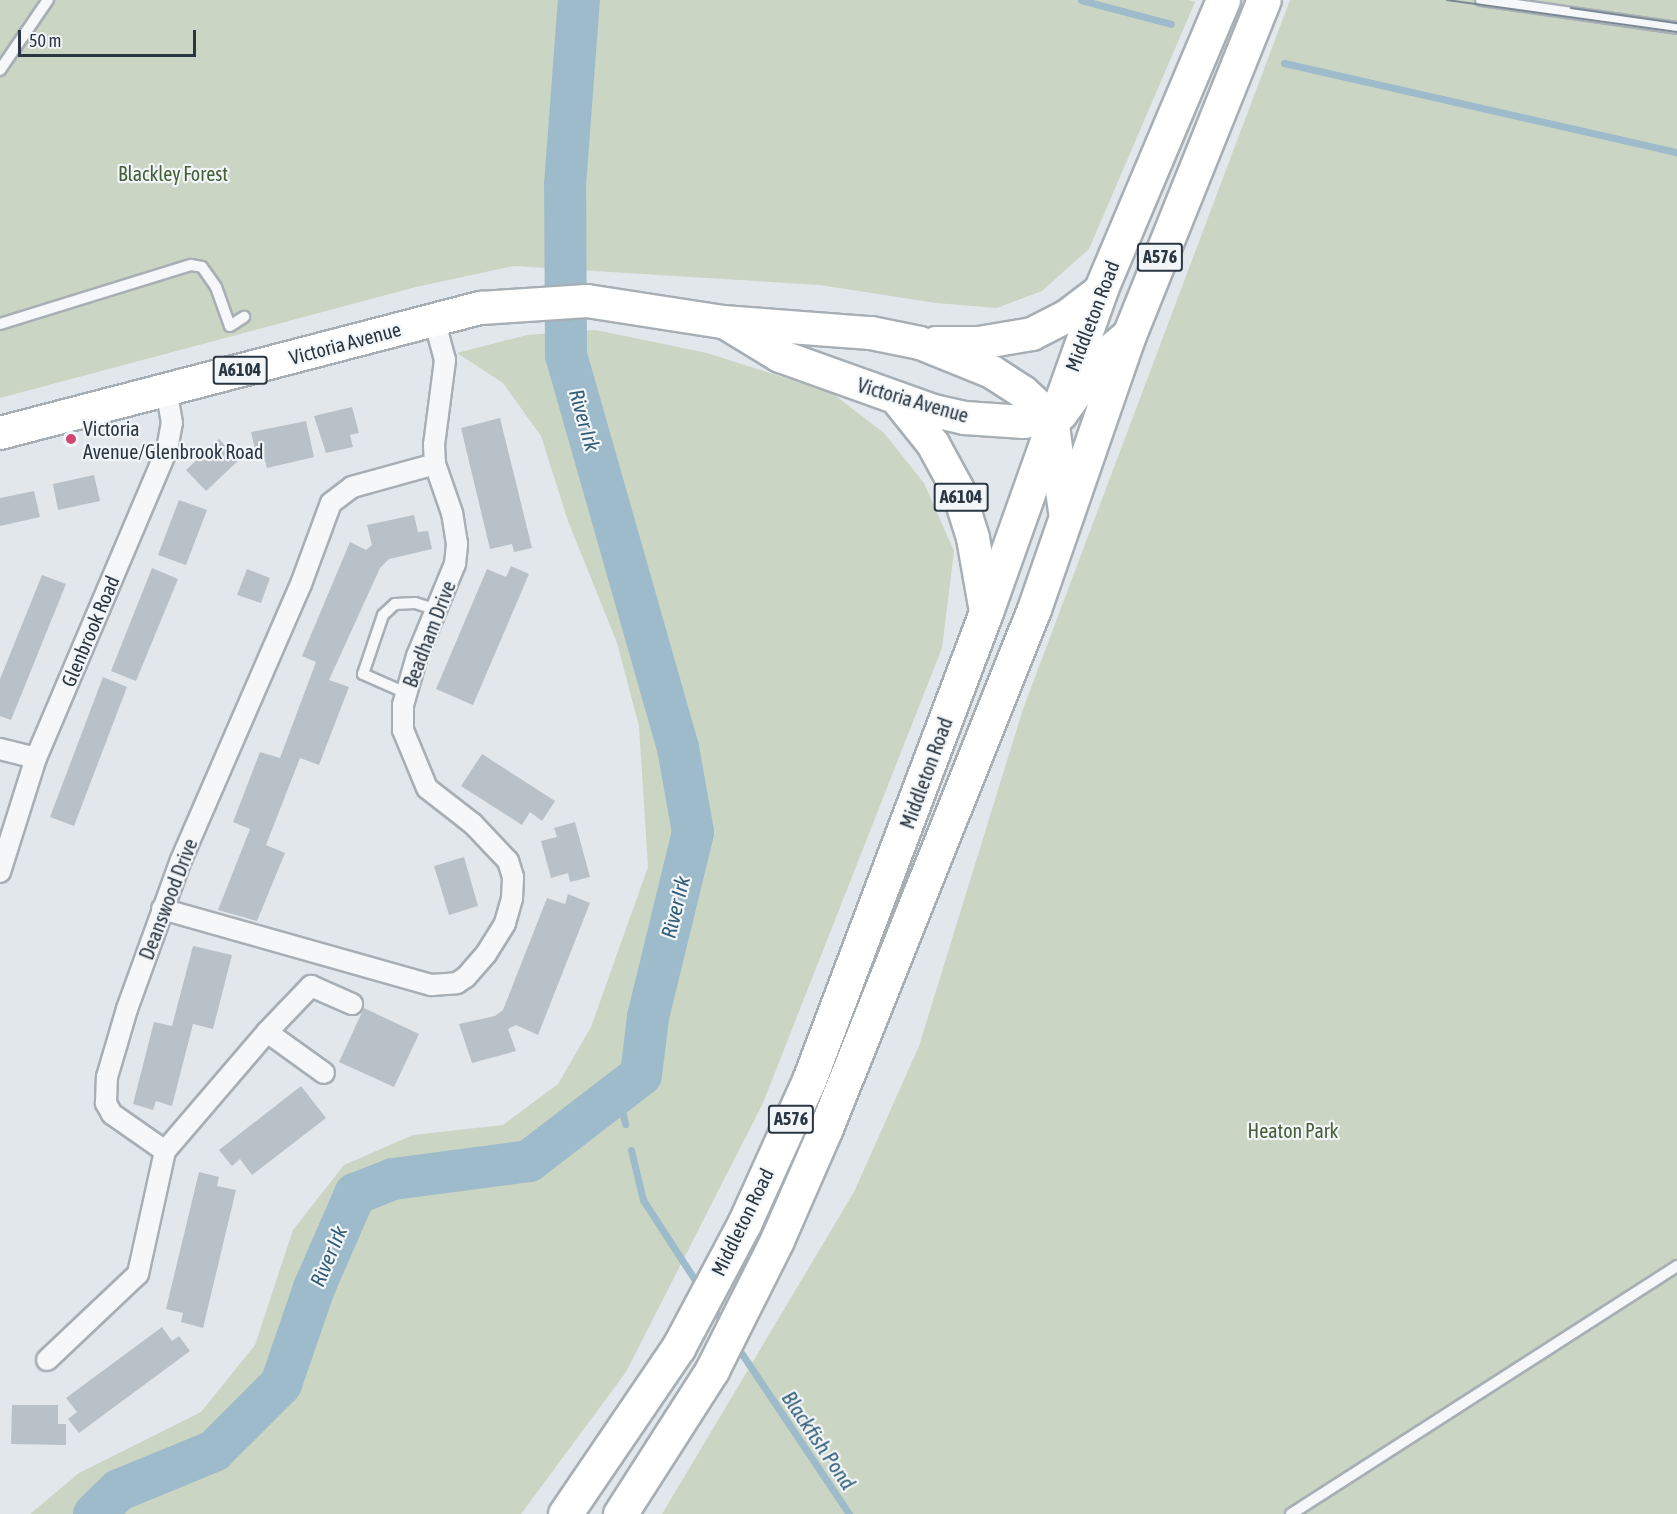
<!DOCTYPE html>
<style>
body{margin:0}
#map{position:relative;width:1677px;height:1514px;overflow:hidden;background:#e2e7eb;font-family:"Asap Condensed",sans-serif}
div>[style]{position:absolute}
.green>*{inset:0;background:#cbd5c3}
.stream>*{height:7px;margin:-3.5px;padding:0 3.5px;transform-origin:3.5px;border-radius:3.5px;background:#9dbbcb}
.river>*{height:42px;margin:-21px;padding:0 21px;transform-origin:21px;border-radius:21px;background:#9dbbcb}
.building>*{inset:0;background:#b9c1c8}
.roads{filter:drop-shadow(2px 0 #a7afb5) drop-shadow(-2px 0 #a7afb5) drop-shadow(0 2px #a7afb5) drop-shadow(0 -2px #a7afb5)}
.service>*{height:10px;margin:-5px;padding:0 5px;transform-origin:5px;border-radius:5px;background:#f5f7f9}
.minor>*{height:20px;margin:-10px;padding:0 10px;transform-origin:10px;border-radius:10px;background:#f5f7f9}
.primary>*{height:32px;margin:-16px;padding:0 16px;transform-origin:16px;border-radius:16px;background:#fff}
.trunk>*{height:33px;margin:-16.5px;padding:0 16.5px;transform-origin:16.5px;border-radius:16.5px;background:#fff}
.tram>*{height:1.5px;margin:-0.75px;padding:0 0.75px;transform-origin:0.75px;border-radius:0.75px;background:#7b8995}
.dots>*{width:16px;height:16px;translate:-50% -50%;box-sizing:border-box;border:3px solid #f2f6f8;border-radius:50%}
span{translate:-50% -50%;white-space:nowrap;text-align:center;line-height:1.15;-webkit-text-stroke:4.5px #f2f6f8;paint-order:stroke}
.shield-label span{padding:2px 4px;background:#f2f6f8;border:2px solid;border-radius:4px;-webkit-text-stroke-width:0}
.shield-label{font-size:18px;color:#2a3743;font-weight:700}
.park-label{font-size:20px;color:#455f37}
.street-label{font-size:20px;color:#2a3743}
.poi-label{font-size:20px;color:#2a3743}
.left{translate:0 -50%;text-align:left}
.water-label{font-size:21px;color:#335d78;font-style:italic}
.scale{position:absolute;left:18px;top:30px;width:178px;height:27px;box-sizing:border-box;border:3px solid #2a3743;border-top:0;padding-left:8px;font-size:18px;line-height:21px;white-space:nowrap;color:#2a3743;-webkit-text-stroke:4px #f2f6f8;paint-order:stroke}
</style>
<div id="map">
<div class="green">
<i style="clip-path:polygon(0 0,1189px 0,1195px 2px,1089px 249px,1042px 291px,997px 308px,936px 303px,820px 285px,514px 266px,416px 287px,0 398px)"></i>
<i style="clip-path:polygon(1290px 0,1677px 0,1677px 1514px,662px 1514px,854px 1192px,919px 1046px,1023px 709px)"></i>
<i style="clip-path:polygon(596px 330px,707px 353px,832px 393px,884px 433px,924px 483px,954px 551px,942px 648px,763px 1103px,626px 1372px,521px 1514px,30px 1514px,79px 1473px,201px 1412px,255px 1345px,293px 1230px,344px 1165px,413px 1135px,503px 1125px,558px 1084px,591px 1027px,648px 867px,639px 726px,617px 643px,568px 521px,541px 436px,503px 383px,457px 353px,527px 335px)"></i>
</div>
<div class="stream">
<i style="left:1081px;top:0;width:93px;rotate:14.9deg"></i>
<i style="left:1284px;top:63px;width:403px;rotate:12.8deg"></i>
<i style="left:618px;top:1093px;width:32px;rotate:77deg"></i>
<i style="left:631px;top:1150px;width:51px;rotate:76.5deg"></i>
<i style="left:643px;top:1200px;width:99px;rotate:57deg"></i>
<i style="left:714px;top:1310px;width:12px;rotate:55deg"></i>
<i style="left:742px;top:1354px;width:192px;rotate:56.2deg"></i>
</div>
<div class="river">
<i style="left:94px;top:1514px;width:35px;rotate:-44deg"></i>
<i style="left:119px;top:1490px;width:103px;rotate:-22.3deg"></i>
<i style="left:214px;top:1451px;width:95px;rotate:-45deg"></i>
<i style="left:281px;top:1384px;width:102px;rotate:-71deg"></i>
<i style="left:314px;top:1288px;width:103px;rotate:-66.4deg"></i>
<i style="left:355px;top:1194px;width:41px;rotate:-21.5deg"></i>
<i style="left:393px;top:1179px;width:137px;rotate:-7.5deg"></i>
<i style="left:529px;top:1161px;width:141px;rotate:-37.5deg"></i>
<i style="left:641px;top:1075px;width:58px;rotate:-83.1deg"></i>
<i style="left:648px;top:1017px;width:190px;rotate:-76.3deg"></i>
<i style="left:693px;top:832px;width:85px;rotate:-100.1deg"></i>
<i style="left:678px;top:748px;width:409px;rotate:-105.9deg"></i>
<i style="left:566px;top:355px;width:170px;rotate:-90.3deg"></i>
<i style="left:565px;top:185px;width:186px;rotate:-85.7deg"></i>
</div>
<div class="building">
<i style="clip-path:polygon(352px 407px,359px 433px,350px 435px,353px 447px,326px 453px,314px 416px)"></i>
<i style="clip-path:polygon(500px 418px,532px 548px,514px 552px,512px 544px,490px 549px,461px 428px)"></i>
<i style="clip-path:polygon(306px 421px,314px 457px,267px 468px,264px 457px,257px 458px,251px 432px)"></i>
<i style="clip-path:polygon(219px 439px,239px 460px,206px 491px,186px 470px)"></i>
<i style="clip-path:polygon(94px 475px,100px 501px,58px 510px,53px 484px)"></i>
<i style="clip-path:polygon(34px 491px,40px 517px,0 526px,0 498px)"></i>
<i style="clip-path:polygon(179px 500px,207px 510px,186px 565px,158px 555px)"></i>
<i style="clip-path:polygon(414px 515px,418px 532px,428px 531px,432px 549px,389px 559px,380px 568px,329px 680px,349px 687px,319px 765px,300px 758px,266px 845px,285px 853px,257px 921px,218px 910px,250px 829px,233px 822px,260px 752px,280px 758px,316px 662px,302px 656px,350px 542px,366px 550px,372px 545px,367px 525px)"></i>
<i style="clip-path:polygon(511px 566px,529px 574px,473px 705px,436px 689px,487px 569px,506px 577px)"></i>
<i style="clip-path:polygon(152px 568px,178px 579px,136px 681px,111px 671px)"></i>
<i style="clip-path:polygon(247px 569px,270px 578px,261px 603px,237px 595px)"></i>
<i style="clip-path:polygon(42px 575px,66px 584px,11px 720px,0 716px,0 679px)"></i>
<i style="clip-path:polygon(103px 677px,127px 687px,74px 826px,50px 817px)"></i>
<i style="clip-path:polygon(482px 754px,555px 801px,542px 821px,530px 812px,522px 825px,461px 786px)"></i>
<i style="clip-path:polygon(575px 822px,590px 877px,570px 882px,568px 873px,551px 878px,541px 841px,557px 837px,554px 828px)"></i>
<i style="clip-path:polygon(464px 857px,478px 906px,449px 915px,434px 866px)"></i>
<i style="clip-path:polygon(568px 894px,590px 903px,538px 1035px,516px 1025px,508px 1029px,516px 1051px,472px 1063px,459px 1024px,495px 1016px,503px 1010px,547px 898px,565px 904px)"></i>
<i style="clip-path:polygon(193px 946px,232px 955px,213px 1029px,193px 1024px,172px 1106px,156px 1101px,153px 1110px,133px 1104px,154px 1022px,172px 1026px)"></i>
<i style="clip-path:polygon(364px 1008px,419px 1034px,394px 1087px,339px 1062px)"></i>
<i style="clip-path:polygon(301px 1086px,326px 1118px,252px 1175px,240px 1159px,232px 1166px,219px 1150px)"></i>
<i style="clip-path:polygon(199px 1172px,219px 1177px,217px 1186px,236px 1190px,203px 1328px,181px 1322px,183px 1313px,166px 1309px)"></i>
<i style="clip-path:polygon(162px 1327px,172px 1341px,179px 1336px,190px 1351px,79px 1433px,68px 1419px,77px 1412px,66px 1398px)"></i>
<i style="clip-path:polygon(12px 1405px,58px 1405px,58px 1424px,66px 1424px,66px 1445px,11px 1444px)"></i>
</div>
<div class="roads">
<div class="service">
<i style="left:1481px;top:0;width:198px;rotate:8.1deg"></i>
<i style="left:0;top:70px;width:85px;rotate:-55.6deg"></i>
<i style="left:0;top:324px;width:200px;rotate:-17.2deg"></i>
<i style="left:191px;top:265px;width:11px;rotate:10deg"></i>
<i style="left:202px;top:267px;width:24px;rotate:55deg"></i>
<i style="left:216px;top:287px;width:41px;rotate:70.3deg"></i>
<i style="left:230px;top:326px;width:17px;rotate:-33deg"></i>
<i style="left:406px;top:693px;width:47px;rotate:-156.2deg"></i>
<i style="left:363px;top:674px;width:62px;rotate:-71.3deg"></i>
<i style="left:383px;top:615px;width:16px;rotate:-43deg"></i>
<i style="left:395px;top:604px;width:20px;rotate:-3deg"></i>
<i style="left:415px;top:603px;width:24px;rotate:17deg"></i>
<i style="left:1291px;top:1514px;width:459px;rotate:-32.7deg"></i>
</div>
<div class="minor">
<i style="left:0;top:749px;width:37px;rotate:14deg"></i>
<i style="left:0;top:872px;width:120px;rotate:-72.5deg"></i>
<i style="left:36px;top:758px;width:335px;rotate:-67deg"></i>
<i style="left:167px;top:450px;width:27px;rotate:-80deg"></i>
<i style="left:172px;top:423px;width:35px;rotate:-100deg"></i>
<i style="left:162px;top:909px;width:280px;rotate:15.8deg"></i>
<i style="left:431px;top:985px;width:26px;rotate:-4deg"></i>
<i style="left:457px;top:983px;width:11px;rotate:-34deg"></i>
<i style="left:466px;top:977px;width:30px;rotate:-49deg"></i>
<i style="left:486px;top:954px;width:36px;rotate:-58deg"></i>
<i style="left:505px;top:923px;width:26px;rotate:-74deg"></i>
<i style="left:512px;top:898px;width:21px;rotate:-87deg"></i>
<i style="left:513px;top:877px;width:17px;rotate:-107deg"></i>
<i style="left:508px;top:861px;width:51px;rotate:-133.4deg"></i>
<i style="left:473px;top:824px;width:58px;rotate:-142deg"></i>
<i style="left:427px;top:788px;width:63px;rotate:-112.5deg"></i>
<i style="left:403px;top:730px;width:25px;rotate:-90deg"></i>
<i style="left:403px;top:705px;width:51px;rotate:-74.1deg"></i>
<i style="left:417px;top:656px;width:100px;rotate:-67.6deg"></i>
<i style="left:455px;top:564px;width:20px;rotate:-84deg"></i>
<i style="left:457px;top:544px;width:31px;rotate:-99deg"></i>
<i style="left:452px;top:513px;width:52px;rotate:-109.1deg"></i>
<i style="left:435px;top:464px;width:19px;rotate:-93deg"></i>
<i style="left:434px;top:445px;width:86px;rotate:-82.6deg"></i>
<i style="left:445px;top:360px;width:42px;rotate:-105deg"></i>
<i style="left:267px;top:1032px;width:64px;rotate:-46.3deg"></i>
<i style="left:311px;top:986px;width:45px;rotate:23.7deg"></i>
<i style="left:165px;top:1151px;width:157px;rotate:-49.4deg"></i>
<i style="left:267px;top:1032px;width:70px;rotate:35.7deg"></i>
<i style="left:47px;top:1360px;width:125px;rotate:-43.4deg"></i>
<i style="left:138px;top:1274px;width:126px;rotate:-77.6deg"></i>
<i style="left:165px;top:1151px;width:65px;rotate:-145.1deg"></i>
<i style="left:112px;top:1114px;width:13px;rotate:-119deg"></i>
<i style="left:106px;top:1103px;width:26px;rotate:-88deg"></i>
<i style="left:107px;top:1077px;width:71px;rotate:-73.6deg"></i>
<i style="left:127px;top:1009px;width:158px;rotate:-70.1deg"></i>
<i style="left:181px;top:860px;width:301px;rotate:-66.5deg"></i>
<i style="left:301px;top:584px;width:86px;rotate:-69.7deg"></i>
<i style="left:331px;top:503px;width:26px;rotate:-37deg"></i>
<i style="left:352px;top:487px;width:86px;rotate:-15.5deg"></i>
</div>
<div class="primary">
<i style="left:726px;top:323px;width:63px;rotate:31.4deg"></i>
<i style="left:780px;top:356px;width:164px;rotate:19.7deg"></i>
<i style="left:934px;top:411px;width:32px;rotate:13deg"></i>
<i style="left:965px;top:418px;width:59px;rotate:3.9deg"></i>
<i style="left:1024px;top:422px;width:38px;rotate:-12deg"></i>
<i style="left:1061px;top:414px;width:72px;rotate:-53.4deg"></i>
<i style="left:1104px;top:356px;width:33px;rotate:-40deg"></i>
<i style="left:936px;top:343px;width:43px"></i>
<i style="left:979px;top:343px;width:54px;rotate:-9.6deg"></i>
<i style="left:1032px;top:334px;width:38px;rotate:-27deg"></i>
<i style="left:1066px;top:317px;width:43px;rotate:-37.4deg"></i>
<i style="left:897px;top:399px;width:58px;rotate:51.3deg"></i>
<i style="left:933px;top:444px;width:52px;rotate:61.5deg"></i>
<i style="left:958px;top:490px;width:50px;rotate:72.6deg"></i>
<i style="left:973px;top:538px;width:75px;rotate:80deg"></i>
<i style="left:0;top:433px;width:497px;rotate:-14.6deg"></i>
<i style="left:481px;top:308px;width:106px;rotate:-3.8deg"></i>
<i style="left:587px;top:301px;width:138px;rotate:8.8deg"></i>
<i style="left:723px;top:322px;width:148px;rotate:4.3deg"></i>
<i style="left:871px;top:333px;width:50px;rotate:11.5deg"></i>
<i style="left:920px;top:343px;width:78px;rotate:21.9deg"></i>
<i style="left:992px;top:372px;width:37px;rotate:33deg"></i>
<i style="left:1023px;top:392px;width:40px;rotate:43deg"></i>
<i style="left:1052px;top:419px;width:101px;rotate:82deg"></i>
</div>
<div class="trunk">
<i style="left:565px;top:1514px;width:201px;rotate:-55.8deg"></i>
<i style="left:678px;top:1348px;width:140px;rotate:-62deg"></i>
<i style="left:744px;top:1224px;width:158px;rotate:-65.7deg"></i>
<i style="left:809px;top:1080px;width:500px;rotate:-69.28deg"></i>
<i style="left:986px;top:612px;width:341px;rotate:-70.4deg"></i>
<i style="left:1100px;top:291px;width:316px;rotate:-67.1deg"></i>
<i style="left:620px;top:1514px;width:171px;rotate:-57.4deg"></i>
<i style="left:712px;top:1370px;width:145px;rotate:-63.4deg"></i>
<i style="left:777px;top:1240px;width:122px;rotate:-66.4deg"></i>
<i style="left:826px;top:1128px;width:559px;rotate:-68.16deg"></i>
<i style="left:1034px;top:609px;width:290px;rotate:-70.9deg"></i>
<i style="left:1129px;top:335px;width:361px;rotate:-68.1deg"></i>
</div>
</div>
<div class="tram">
<i style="left:1447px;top:0;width:232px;rotate:7.9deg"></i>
<i style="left:1571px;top:8px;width:107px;rotate:8.1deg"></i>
</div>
<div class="dots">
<i style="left:71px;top:439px;background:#d14771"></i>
</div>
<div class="shield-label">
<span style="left:1160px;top:257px">A576</span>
<span style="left:240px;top:370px">A6104</span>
<span style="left:961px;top:497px">A6104</span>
<span style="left:791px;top:1119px">A576</span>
</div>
<div class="park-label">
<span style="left:173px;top:173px">Blackley Forest</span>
<span style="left:1293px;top:1130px">Heaton Park</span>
</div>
<div class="street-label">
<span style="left:1092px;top:316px;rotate:-69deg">Middleton Road</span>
<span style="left:345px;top:343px;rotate:-15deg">Victoria Avenue</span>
<span style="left:913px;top:400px;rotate:16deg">Victoria Avenue</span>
<span style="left:90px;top:631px;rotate:-67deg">Glenbrook Road</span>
<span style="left:429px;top:634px;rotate:-69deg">Beadham Drive</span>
<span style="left:926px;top:773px;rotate:-70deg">Middleton Road</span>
<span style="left:168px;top:899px;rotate:-69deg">Deanswood Drive</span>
<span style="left:742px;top:1222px;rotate:-64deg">Middleton Road</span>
</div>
<div class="poi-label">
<span class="left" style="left:83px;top:440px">Victoria<br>Avenue/Glenbrook Road</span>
</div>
<div class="water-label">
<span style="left:585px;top:420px;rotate:74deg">River Irk</span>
<span style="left:675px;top:907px;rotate:-76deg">River Irk</span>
<span style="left:328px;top:1256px;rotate:-67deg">River Irk</span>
<span style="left:819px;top:1440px;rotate:56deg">Blackfish Pond</span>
</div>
<div class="scale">50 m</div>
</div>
